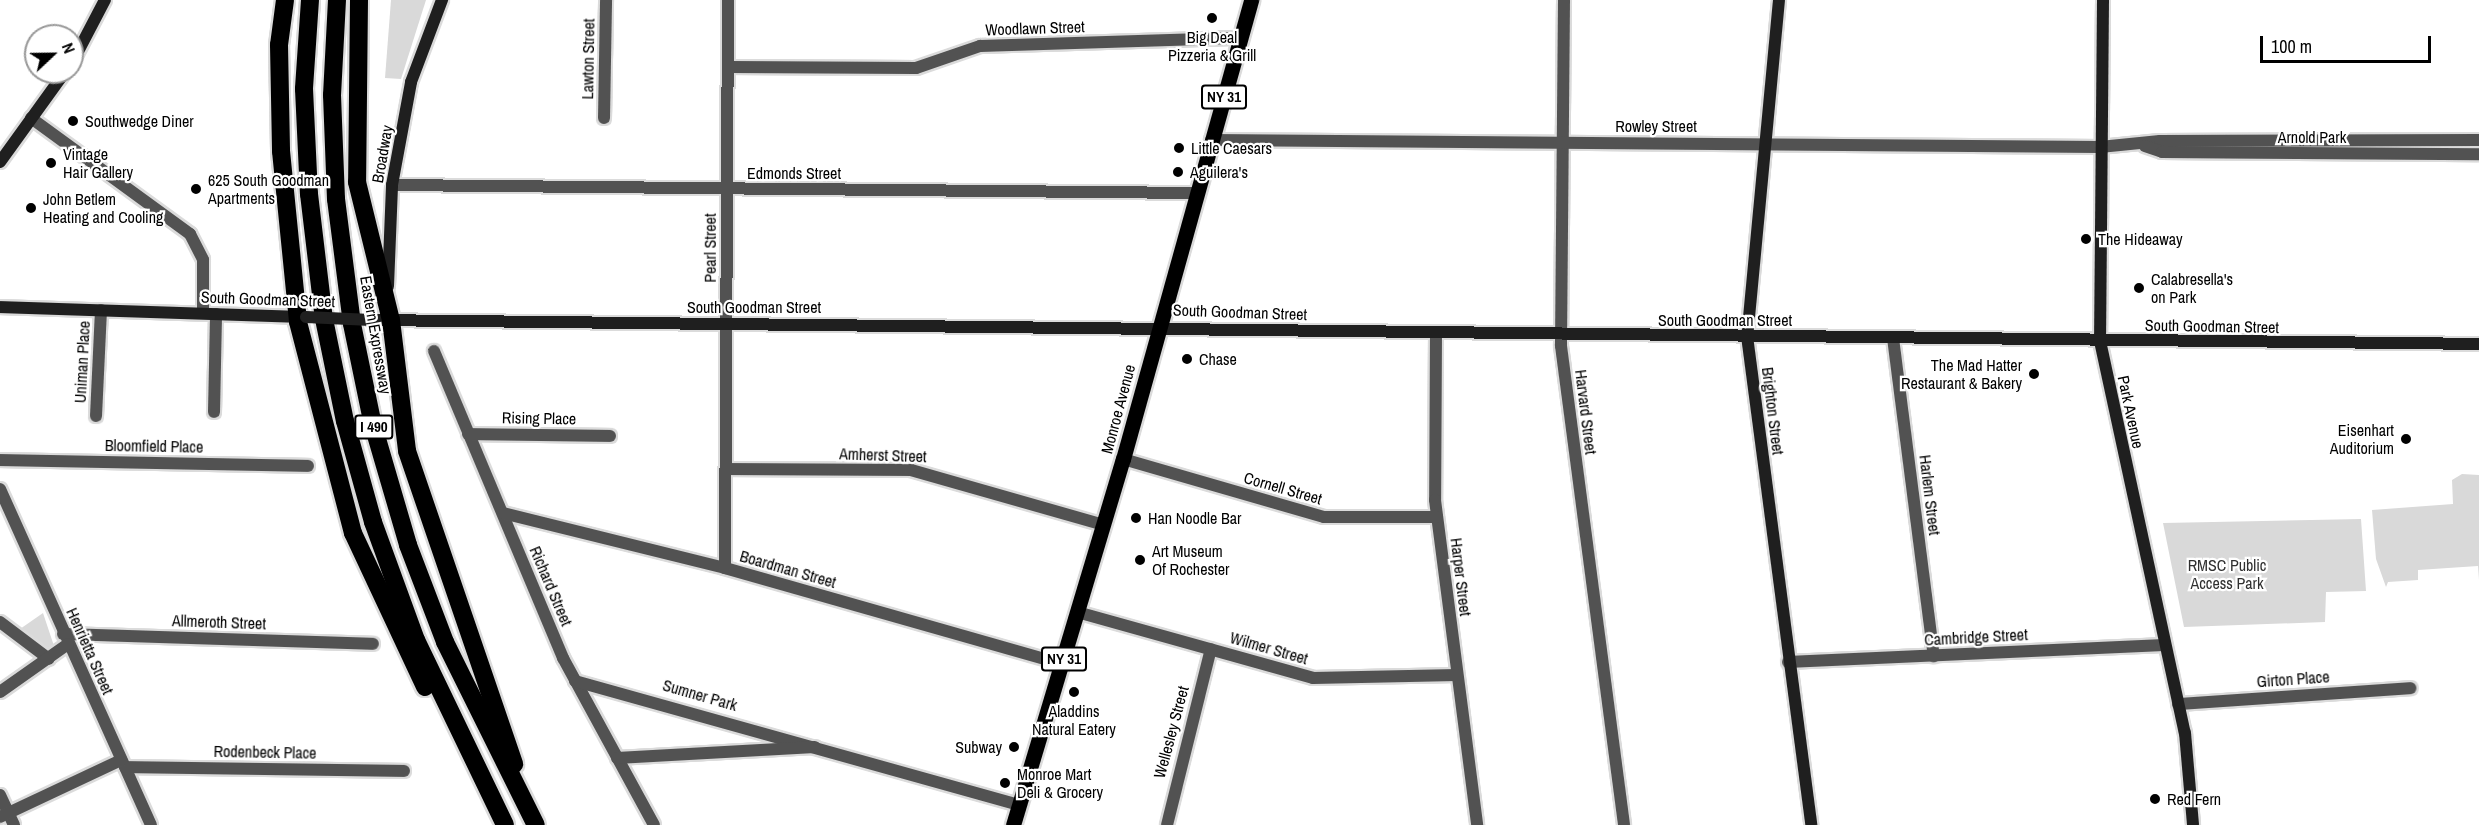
<!DOCTYPE html>
<style>
body{margin:0}
#map{position:relative;width:2479px;height:825px;overflow:hidden;background:#fff;font-family:"Archivo Narrow",sans-serif}
div>[style]{position:absolute}
.green>*{inset:0;background:#d9d9d9}
.roads{filter:drop-shadow(2px 0 #dbdbdb) drop-shadow(-2px 0 #dbdbdb) drop-shadow(0 2px #dbdbdb) drop-shadow(0 -2px #dbdbdb)}
.street>*{height:12px;margin:-6px;padding:0 6px;transform-origin:6px;border-radius:6px;background:#525252}
.secondary>*{height:12px;margin:-6px;padding:0 6px;transform-origin:6px;border-radius:6px;background:#1f1f1f}
.primary>*{height:15px;margin:-7.5px;padding:0 7.5px;transform-origin:7.5px;border-radius:7.5px;background:#000}
.highway>*{height:18px;margin:-9px;padding:0 9px;transform-origin:9px;border-radius:9px;background:#000}
.secondary-bridge>*{height:12px;margin:-6px;padding:0 6px;transform-origin:6px;border-radius:6px;background:#1f1f1f}
.dots>*{width:16px;height:16px;translate:-50% -50%;box-sizing:border-box;border:3px solid #fff;border-radius:50%}
span{translate:-50% -50%;white-space:nowrap;text-align:center;line-height:1.15;-webkit-text-stroke:4.5px #fff;paint-order:stroke}
.shield-label span{padding:2px 4px;background:#fff;border:2px solid;border-radius:4px;-webkit-text-stroke-width:0}
.shield-label{font-size:15px;color:#000;font-weight:700}
.street-label{font-size:16px;color:#000}
.poi-label{font-size:16px;color:#000}
.left{translate:0 -50%;text-align:left}
.right{translate:-100% -50%;text-align:right}
.park-label{font-size:16px;color:#303030}
.north{position:absolute;left:24px;top:24px;width:60px;height:60px;box-sizing:border-box;background:#fff;border:2px solid #999;border-radius:50%;rotate:68deg;font-size:16px;font-weight:700;line-height:24px;text-align:center;color:#000}
.north::after{content:'';display:block;margin:auto;width:21px;height:27px;background:#000;clip-path:polygon(50% 0,100% 100%,50% 72%,0 100%)}
.scale{position:absolute;left:2260px;top:36px;width:171px;height:27px;box-sizing:border-box;border:3px solid #000;border-top:0;padding-left:8px;font-size:18px;line-height:21px;white-space:nowrap;color:#000;-webkit-text-stroke:4px #fff;paint-order:stroke}
</style>
<div id="map">
<div class="green">
<i style="clip-path:polygon(391px 0,426px 0,401px 79px,385px 78px)"></i>
<i style="clip-path:polygon(2462px 474px,2479px 475px,2479px 580px,2478px 566px,2418px 570px,2418px 580px,2388px 582px,2386px 587px,2376px 559px,2372px 510px,2453px 504px,2452px 480px)"></i>
<i style="clip-path:polygon(2361px 519px,2366px 591px,2326px 592px,2325px 622px,2184px 627px,2163px 523px)"></i>
<i style="clip-path:polygon(43px 613px,55px 649px,47px 652px,20px 629px)"></i>
</div>
<div class="roads">
<div class="street">
<i style="left:1564px;top:0;width:346px;rotate:90.5deg"></i>
<i style="left:1561px;top:346px;width:483px;rotate:82.5deg"></i>
<i style="left:728px;top:67px;width:188px;rotate:0.3deg"></i>
<i style="left:916px;top:68px;width:68px;rotate:-19deg"></i>
<i style="left:980px;top:46px;width:260px;rotate:-1.8deg"></i>
<i style="left:31px;top:118px;width:197px;rotate:36.1deg"></i>
<i style="left:190px;top:234px;width:29px;rotate:63deg"></i>
<i style="left:203px;top:260px;width:53px;rotate:90deg"></i>
<i style="left:604px;top:118px;width:118px;rotate:-89deg"></i>
<i style="left:1211px;top:140px;width:889px;rotate:0.45deg"></i>
<i style="left:2100px;top:147px;width:60px;rotate:-5.7deg"></i>
<i style="left:2160px;top:141px;width:319px;rotate:-0.2deg"></i>
<i style="left:2145px;top:146px;width:18px;rotate:19deg"></i>
<i style="left:2162px;top:152px;width:317px;rotate:0.4deg"></i>
<i style="left:392px;top:185px;width:804px;rotate:0.57deg"></i>
<i style="left:1436px;top:333px;width:167px;rotate:90.3deg"></i>
<i style="left:1435px;top:500px;width:328px;rotate:82.6deg"></i>
<i style="left:1893px;top:338px;width:321px;rotate:82.7deg"></i>
<i style="left:434px;top:351px;width:333px;rotate:67.2deg"></i>
<i style="left:563px;top:658px;width:190px;rotate:61.4deg"></i>
<i style="left:214px;top:412px;width:98px;rotate:-88.8deg"></i>
<i style="left:96px;top:416px;width:106px;rotate:-87.3deg"></i>
<i style="left:468px;top:434px;width:142px;rotate:0.8deg"></i>
<i style="left:1123px;top:459px;width:209px;rotate:16.1deg"></i>
<i style="left:1324px;top:517px;width:113px"></i>
<i style="left:0;top:460px;width:308px;rotate:1.1deg"></i>
<i style="left:726px;top:469px;width:185px;rotate:0.3deg"></i>
<i style="left:911px;top:470px;width:201px;rotate:15.9deg"></i>
<i style="left:0;top:489px;width:368px;rotate:65.8deg"></i>
<i style="left:503px;top:513px;width:229px;rotate:13.9deg"></i>
<i style="left:725px;top:568px;width:351px;rotate:15.9deg"></i>
<i style="left:725px;top:568px;width:568px;rotate:-89.7deg"></i>
<i style="left:1077px;top:612px;width:245px;rotate:15.6deg"></i>
<i style="left:1313px;top:678px;width:144px;rotate:-1.2deg"></i>
<i style="left:0;top:622px;width:61px;rotate:37.1deg"></i>
<i style="left:63px;top:634px;width:310px;rotate:1.8deg"></i>
<i style="left:1788px;top:662px;width:376px;rotate:-2.6deg"></i>
<i style="left:575px;top:681px;width:461px;rotate:15.6deg"></i>
<i style="left:0;top:692px;width:83px;rotate:-35.2deg"></i>
<i style="left:2178px;top:704px;width:233px;rotate:-3.9deg"></i>
<i style="left:617px;top:758px;width:198px;rotate:-3.2deg"></i>
<i style="left:125px;top:767px;width:279px;rotate:0.8deg"></i>
<i style="left:0;top:795px;width:33px;rotate:65deg"></i>
<i style="left:0;top:817px;width:134px;rotate:-25.2deg"></i>
<i style="left:1167px;top:825px;width:181px;rotate:-76deg"></i>
</div>
<div class="secondary">
<i style="left:1779px;top:0;width:338px;rotate:95.4deg"></i>
<i style="left:1747px;top:336px;width:493px;rotate:82.5deg"></i>
<i style="left:2103px;top:0;width:341px;rotate:90.5deg"></i>
<i style="left:2100px;top:341px;width:401px;rotate:77.8deg"></i>
<i style="left:2185px;top:733px;width:92px;rotate:85deg"></i>
<i style="left:72px;top:63px;width:71px;rotate:-62.4deg"></i>
<i style="left:0;top:162px;width:111px;rotate:-54.2deg"></i>
<i style="left:388px;top:286px;width:101px;rotate:-87.7deg"></i>
<i style="left:392px;top:185px;width:105px;rotate:-79.5deg"></i>
<i style="left:411px;top:82px;width:88px;rotate:-69.3deg"></i>
<i style="left:0;top:307px;width:304px;rotate:1.9deg"></i>
<i style="left:371px;top:320px;width:2108px;rotate:0.65deg"></i>
</div>
<div class="primary">
<i style="left:1013px;top:825px;width:382px;rotate:-73.3deg"></i>
<i style="left:1123px;top:459px;width:477px;rotate:-74.4deg"></i>
</div>
<div class="highway">
<i style="left:285px;top:0;width:45px;rotate:97.6deg"></i>
<i style="left:279px;top:45px;width:106px;rotate:88.9deg"></i>
<i style="left:281px;top:151px;width:172px;rotate:84.3deg"></i>
<i style="left:298px;top:322px;width:218px;rotate:75.4deg"></i>
<i style="left:353px;top:533px;width:170px;rotate:64.9deg"></i>
<i style="left:310px;top:0;width:89px;rotate:93.9deg"></i>
<i style="left:304px;top:89px;width:105px;rotate:87.3deg"></i>
<i style="left:309px;top:194px;width:126px;rotate:83.2deg"></i>
<i style="left:324px;top:319px;width:104px;rotate:78.4deg"></i>
<i style="left:345px;top:421px;width:105px;rotate:74.5deg"></i>
<i style="left:373px;top:522px;width:126px;rotate:70deg"></i>
<i style="left:416px;top:640px;width:205px;rotate:64.3deg"></i>
<i style="left:337px;top:0;width:95px;rotate:93deg"></i>
<i style="left:332px;top:95px;width:104px;rotate:87.8deg"></i>
<i style="left:336px;top:199px;width:126px;rotate:82.7deg"></i>
<i style="left:352px;top:324px;width:103px;rotate:78.3deg"></i>
<i style="left:373px;top:425px;width:125px;rotate:73.7deg"></i>
<i style="left:408px;top:545px;width:104px;rotate:69.1deg"></i>
<i style="left:445px;top:642px;width:204px;rotate:63.6deg"></i>
<i style="left:359px;top:0;width:182px;rotate:90.6deg"></i>
<i style="left:357px;top:182px;width:142px;rotate:76.2deg"></i>
<i style="left:391px;top:320px;width:132px;rotate:83deg"></i>
<i style="left:407px;top:451px;width:331px;rotate:71.1deg"></i>
</div>
</div>
<div class="secondary-bridge">
<i style="left:306px;top:317px;width:65px;rotate:2.6deg"></i>
</div>
<div class="dots">
<i style="left:1212px;top:18px;background:#000"></i>
<i style="left:73px;top:121px;background:#000"></i>
<i style="left:1179px;top:148px;background:#000"></i>
<i style="left:51px;top:163px;background:#000"></i>
<i style="left:1178px;top:172px;background:#000"></i>
<i style="left:196px;top:189px;background:#000"></i>
<i style="left:31px;top:208px;background:#000"></i>
<i style="left:2086px;top:239px;background:#000"></i>
<i style="left:2139px;top:288px;background:#000"></i>
<i style="left:1187px;top:359px;background:#000"></i>
<i style="left:2034px;top:374px;background:#000"></i>
<i style="left:2406px;top:439px;background:#000"></i>
<i style="left:1136px;top:518px;background:#000"></i>
<i style="left:1140px;top:560px;background:#000"></i>
<i style="left:1074px;top:692px;background:#000"></i>
<i style="left:1014px;top:747px;background:#000"></i>
<i style="left:1005px;top:783px;background:#000"></i>
<i style="left:2155px;top:799px;background:#000"></i>
</div>
<div class="shield-label">
<span style="left:1224px;top:97px">NY 31</span>
<span style="left:374px;top:427px">I 490</span>
<span style="left:1064px;top:659px">NY 31</span>
</div>
<div class="street-label">
<span style="left:1035px;top:28px;rotate:-2deg">Woodlawn Street</span>
<span style="left:588px;top:59px;rotate:-89deg">Lawton Street</span>
<span style="left:1656px;top:126px">Rowley Street</span>
<span style="left:2312px;top:137px">Arnold Park</span>
<span style="left:382px;top:154px;rotate:-80deg">Broadway</span>
<span style="left:794px;top:173px">Edmonds Street</span>
<span style="left:710px;top:248px;rotate:-90deg">Pearl Street</span>
<span style="left:268px;top:299px;rotate:2deg">South Goodman Street</span>
<span style="left:754px;top:307px">South Goodman Street</span>
<span style="left:1240px;top:312px;rotate:2deg">South Goodman Street</span>
<span style="left:1725px;top:320px">South Goodman Street</span>
<span style="left:2212px;top:326px;rotate:1deg">South Goodman Street</span>
<span style="left:376px;top:335px;rotate:80deg">Eastern Expressway</span>
<span style="left:82px;top:362px;rotate:-87deg">Uniman Place</span>
<span style="left:1118px;top:409px;rotate:-75deg">Monroe Avenue</span>
<span style="left:1773px;top:411px;rotate:83deg">Brighton Street</span>
<span style="left:1586px;top:412px;rotate:83deg">Harvard Street</span>
<span style="left:2131px;top:412px;rotate:78deg">Park Avenue</span>
<span style="left:539px;top:418px;rotate:1deg">Rising Place</span>
<span style="left:154px;top:446px;rotate:1deg">Bloomfield Place</span>
<span style="left:883px;top:455px;rotate:2deg">Amherst Street</span>
<span style="left:1283px;top:488px;rotate:16deg">Cornell Street</span>
<span style="left:1930px;top:495px;rotate:83deg">Harlem Street</span>
<span style="left:788px;top:569px;rotate:16deg">Boardman Street</span>
<span style="left:1461px;top:577px;rotate:83deg">Harper Street</span>
<span style="left:551px;top:586px;rotate:67deg">Richard Street</span>
<span style="left:219px;top:622px;rotate:2deg">Allmeroth Street</span>
<span style="left:1976px;top:637px;rotate:-3deg">Cambridge Street</span>
<span style="left:1269px;top:648px;rotate:16deg">Wilmer Street</span>
<span style="left:90px;top:651px;rotate:66deg">Henrietta Street</span>
<span style="left:2293px;top:679px;rotate:-4deg">Girton Place</span>
<span style="left:700px;top:695px;rotate:16deg">Sumner Park</span>
<span style="left:1171px;top:732px;rotate:-75deg">Wellesley Street</span>
<span style="left:265px;top:752px;rotate:1deg">Rodenbeck Place</span>
</div>
<div class="poi-label">
<span style="left:1212px;top:46px">Big Deal<br>Pizzeria &amp; Grill</span>
<span class="left" style="left:85px;top:121px">Southwedge Diner</span>
<span class="left" style="left:1191px;top:148px">Little Caesars</span>
<span class="left" style="left:63px;top:163px">Vintage<br>Hair Gallery</span>
<span class="left" style="left:1190px;top:172px">Aguilera's</span>
<span class="left" style="left:208px;top:189px">625 South Goodman<br>Apartments</span>
<span class="left" style="left:43px;top:208px">John Betlem<br>Heating and Cooling</span>
<span class="left" style="left:2098px;top:239px">The Hideaway</span>
<span class="left" style="left:2151px;top:288px">Calabresella's<br>on Park</span>
<span class="left" style="left:1199px;top:359px">Chase</span>
<span class="right" style="left:2022px;top:374px">The Mad Hatter<br>Restaurant &amp; Bakery</span>
<span class="right" style="left:2394px;top:439px">Eisenhart<br>Auditorium</span>
<span class="left" style="left:1148px;top:518px">Han Noodle Bar</span>
<span class="left" style="left:1152px;top:560px">Art Museum<br>Of Rochester</span>
<span style="left:1074px;top:720px">Aladdins<br>Natural Eatery</span>
<span class="right" style="left:1002px;top:747px">Subway</span>
<span class="left" style="left:1017px;top:783px">Monroe Mart<br>Deli &amp; Grocery</span>
<span class="left" style="left:2167px;top:799px">Red Fern</span>
</div>
<div class="park-label">
<span style="left:2227px;top:574px">RMSC Public<br>Access Park</span>
</div>
<div class="north">N</div>
<div class="scale">100 m</div>
</div>
